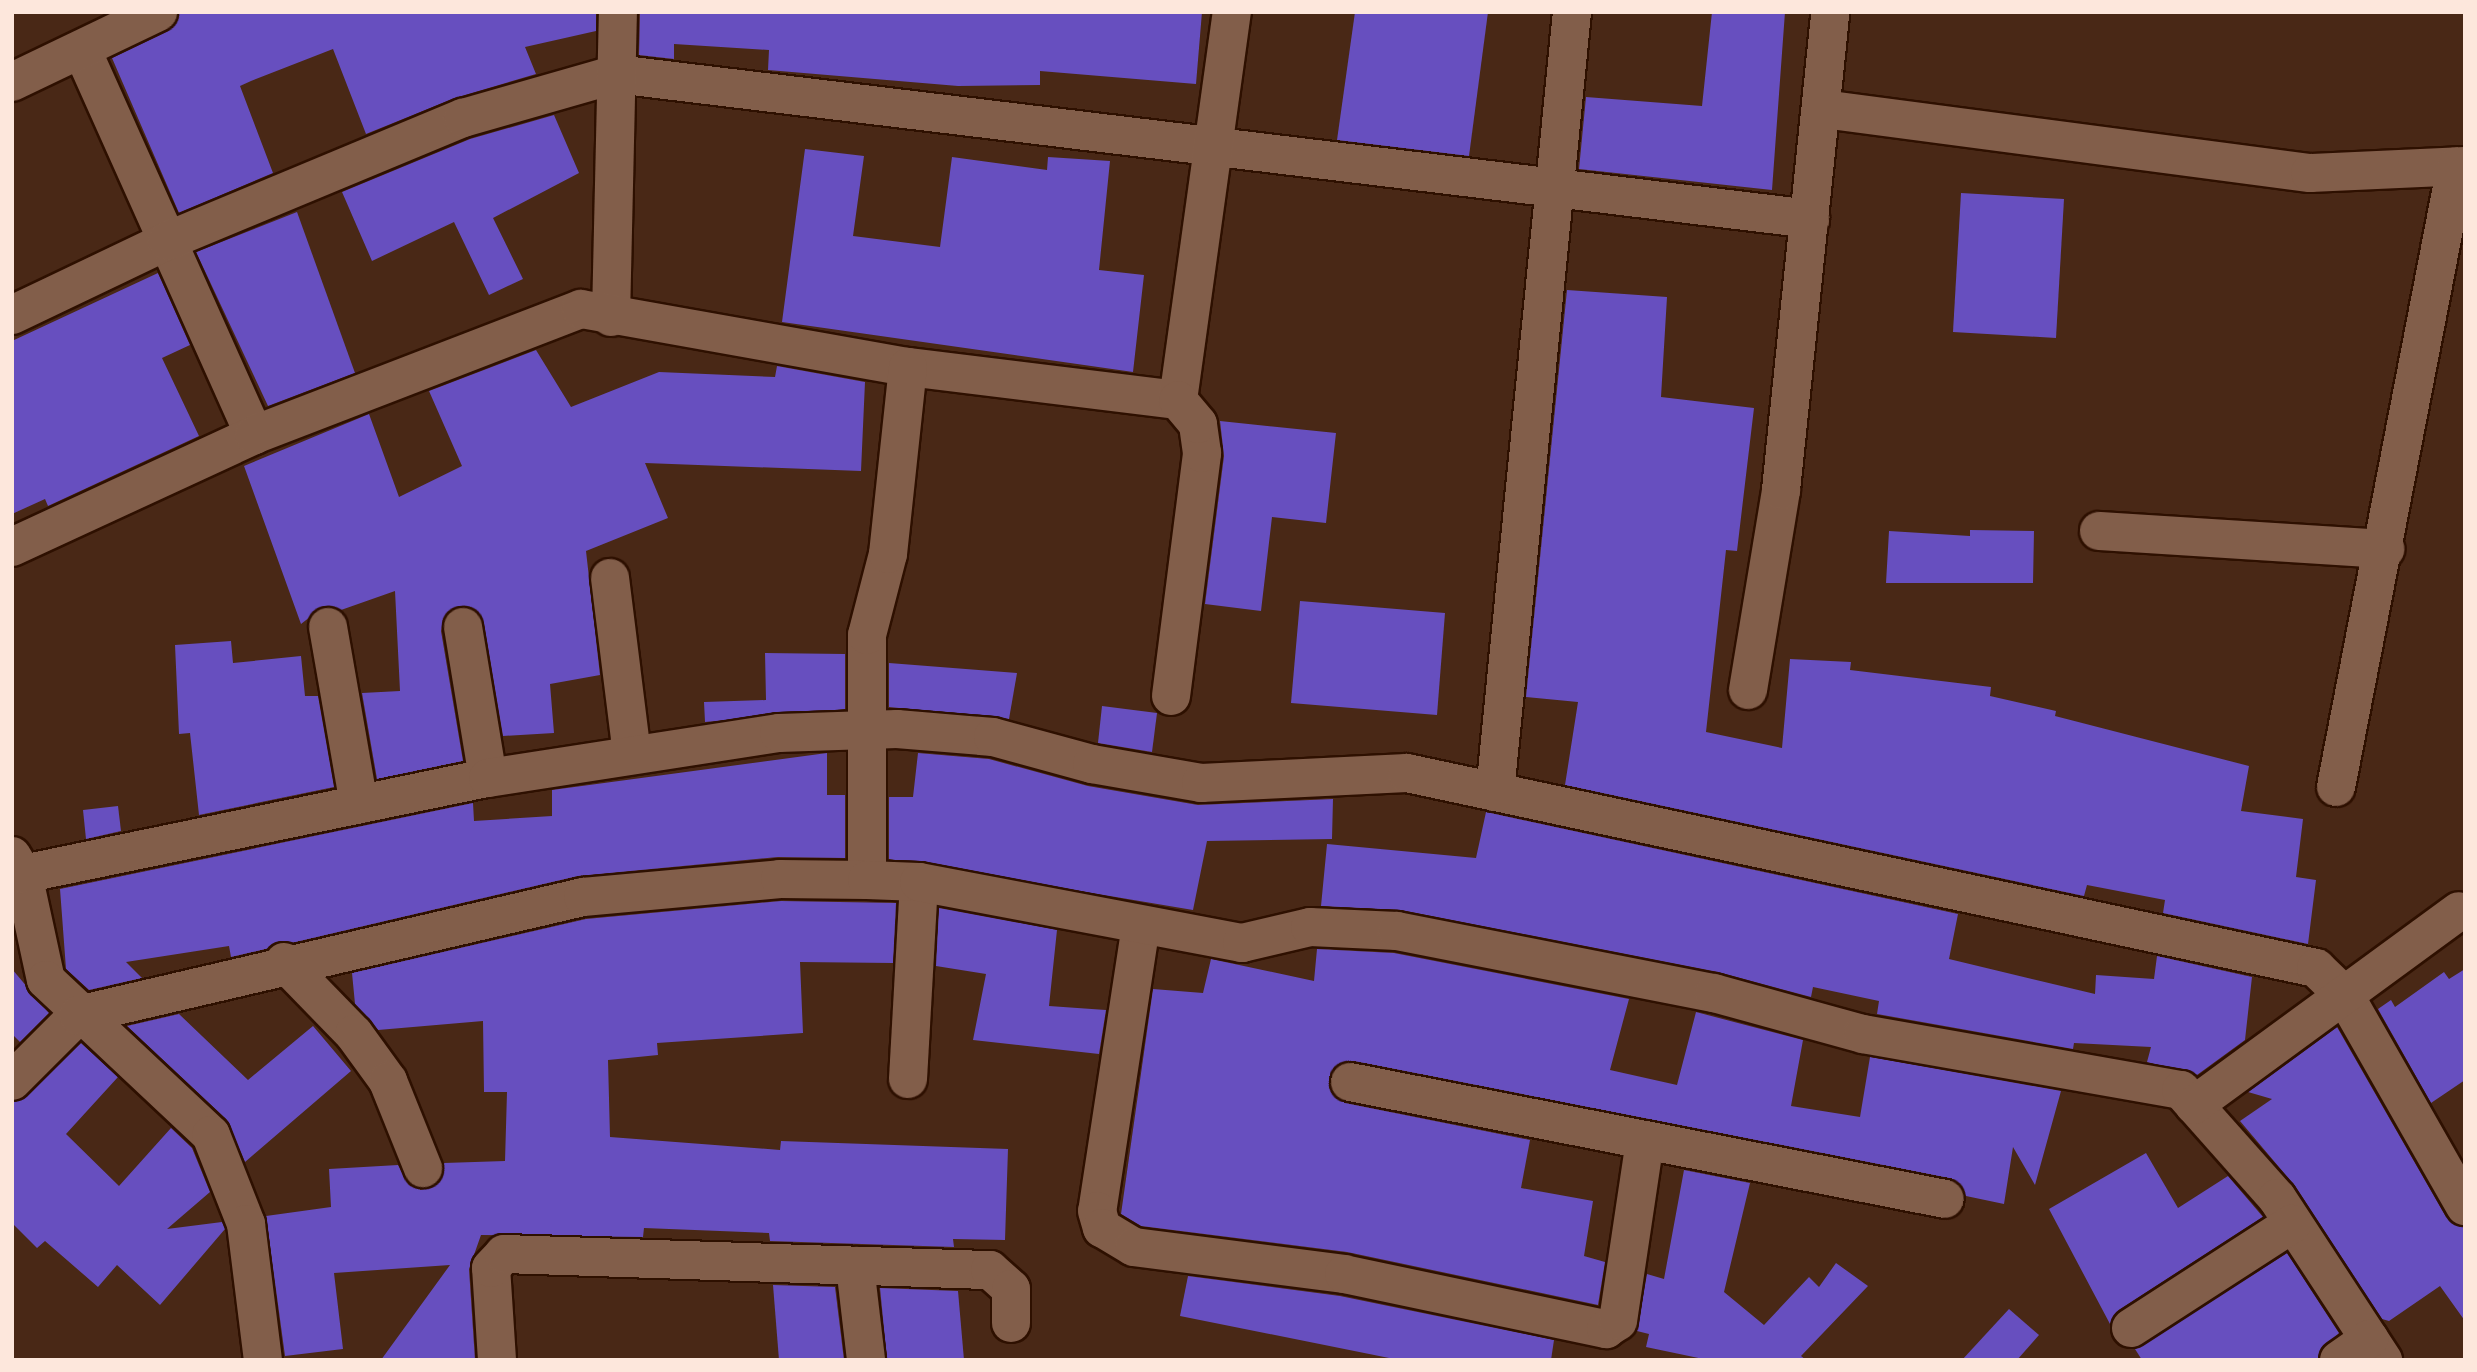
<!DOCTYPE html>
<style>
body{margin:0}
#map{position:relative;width:2477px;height:1372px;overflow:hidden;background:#492816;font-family:Manrope,sans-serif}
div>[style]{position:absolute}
.building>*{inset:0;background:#674fbf}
.roads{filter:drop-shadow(2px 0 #2e1000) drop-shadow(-2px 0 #2e1000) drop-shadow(0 2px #2e1000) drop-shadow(0 -2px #2e1000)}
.minor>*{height:38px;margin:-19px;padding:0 19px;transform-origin:19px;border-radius:19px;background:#825e4a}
span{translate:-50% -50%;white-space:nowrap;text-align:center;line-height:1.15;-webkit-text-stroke:7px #3e1e0c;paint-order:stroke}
.frame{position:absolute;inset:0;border:14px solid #fde7dc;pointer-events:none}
</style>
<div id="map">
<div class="building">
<i style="clip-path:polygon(180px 12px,596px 12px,596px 31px,525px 47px,536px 74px,455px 98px,366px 134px,333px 49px,251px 81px,240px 86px,273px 173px,179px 213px,112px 58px,168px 31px)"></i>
<i style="clip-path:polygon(640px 12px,1202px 12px,1196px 84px,1040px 71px,1040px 85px,958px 86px,768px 70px,769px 50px,674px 44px,674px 59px,639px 55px)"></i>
<i style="clip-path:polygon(1355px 12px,1488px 12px,1469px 156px,1337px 140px)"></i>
<i style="clip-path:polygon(1712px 12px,1785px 12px,1772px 190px,1579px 169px,1586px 97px,1702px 106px)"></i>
<i style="clip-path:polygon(554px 115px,579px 173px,493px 218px,523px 279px,489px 295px,454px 222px,372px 261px,342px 192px,470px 139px)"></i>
<i style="clip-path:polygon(805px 149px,864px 156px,853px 236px,940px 247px,952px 157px,1047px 170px,1048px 157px,1110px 161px,1099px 270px,1144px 275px,1133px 372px,782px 322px)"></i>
<i style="clip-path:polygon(1961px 193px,2064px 199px,2056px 338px,1953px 332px)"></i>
<i style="clip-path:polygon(297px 212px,355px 373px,268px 406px,196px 252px)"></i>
<i style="clip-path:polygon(158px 273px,190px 345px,162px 358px,199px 436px,48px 506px,45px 499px,12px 514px,12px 341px)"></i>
<i style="clip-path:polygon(1567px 290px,1667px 297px,1661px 397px,1754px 408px,1737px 551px,1726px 550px,1706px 732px,1782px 748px,1790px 659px,1851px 662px,1850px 670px,1991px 687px,1990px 696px,2056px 711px,2055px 716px,2249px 766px,2241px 811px,2303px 819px,2296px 877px,2316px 880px,2308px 944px,2163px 913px,2165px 900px,2087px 885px,2084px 896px,1565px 785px,1578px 702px,1526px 697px)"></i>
<i style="clip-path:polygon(536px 350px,571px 407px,659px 372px,775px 377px,777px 366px,865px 382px,861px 471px,645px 463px,668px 518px,586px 551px,600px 675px,550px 684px,554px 733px,503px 736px,484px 623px,471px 607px,459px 606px,443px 619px,441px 631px,463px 761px,377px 779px,362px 693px,400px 691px,395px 591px,341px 610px,324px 606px,301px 624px,244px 466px,369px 414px,399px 497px,462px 466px,429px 391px)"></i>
<i style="clip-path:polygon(1220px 421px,1336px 433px,1326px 523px,1272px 517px,1261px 611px,1205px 604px,1224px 456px)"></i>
<i style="clip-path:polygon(1970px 530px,2034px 531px,2033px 583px,1886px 583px,1889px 531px,1970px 536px)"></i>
<i style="clip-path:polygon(1300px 601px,1445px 613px,1437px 715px,1291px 703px)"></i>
<i style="clip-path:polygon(231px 641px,233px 663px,301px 656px,305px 696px,318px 696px,334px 787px,199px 815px,190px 733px,179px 734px,175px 645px)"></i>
<i style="clip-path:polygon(765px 653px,845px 654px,845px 709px,705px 722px,704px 702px,766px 700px)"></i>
<i style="clip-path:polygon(889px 663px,1017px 673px,1009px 719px,889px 707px)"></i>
<i style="clip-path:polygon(1102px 706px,1157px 713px,1152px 752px,1098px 743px)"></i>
<i style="clip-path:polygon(827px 753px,827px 795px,845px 795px,845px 858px,778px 857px,578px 876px,231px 957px,229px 946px,126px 962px,142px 978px,89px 990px,66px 969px,60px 889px,473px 803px,474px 821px,552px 816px,552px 790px)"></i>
<i style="clip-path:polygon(918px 753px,989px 759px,1088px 786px,1198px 805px,1333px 799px,1332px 839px,1207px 841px,1193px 910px,889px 859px,889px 797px,913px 797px)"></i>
<i style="clip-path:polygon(118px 806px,121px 831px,86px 839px,83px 810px)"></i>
<i style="clip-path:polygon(1486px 812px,1958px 914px,1949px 959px,2095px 994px,2096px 975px,2154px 979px,2157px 956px,2252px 977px,2245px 1040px,2197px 1075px,2147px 1062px,2151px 1047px,2074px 1043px,2073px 1049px,1877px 1014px,1879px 1001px,1813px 987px,1811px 997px,1718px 972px,1401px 910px,1321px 906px,1327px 844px,1476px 858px)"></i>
<i style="clip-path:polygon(781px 901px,896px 903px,893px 963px,800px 962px,803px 1033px,657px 1043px,658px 1055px,608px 1060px,610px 1137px,780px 1150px,781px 1141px,1008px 1149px,1005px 1240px,953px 1239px,954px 1247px,770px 1241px,769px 1233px,644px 1228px,643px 1237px,481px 1235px,469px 1269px,475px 1360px,381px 1360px,450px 1265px,334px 1273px,343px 1349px,285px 1356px,266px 1216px,331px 1207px,329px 1169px,398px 1165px,409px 1185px,421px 1190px,440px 1182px,444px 1163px,505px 1161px,507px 1092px,484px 1092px,483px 1021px,378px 1030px,355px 1004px,352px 973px,586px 919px)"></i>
<i style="clip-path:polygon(939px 908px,1057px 930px,1049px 1006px,1106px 1010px,1099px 1054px,973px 1040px,986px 974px,936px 966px)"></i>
<i style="clip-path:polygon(1317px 949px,1394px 953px,1629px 999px,1610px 1070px,1677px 1085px,1696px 1012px,1803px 1040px,1791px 1106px,1860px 1117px,1870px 1057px,2061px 1091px,2035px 1185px,2013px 1147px,2004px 1204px,1966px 1196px,1949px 1178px,1354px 1061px,1334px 1067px,1329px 1088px,1345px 1103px,1530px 1140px,1521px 1188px,1593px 1201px,1584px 1256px,1605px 1262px,1598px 1305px,1347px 1252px,1141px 1226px,1121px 1214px,1153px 989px,1203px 993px,1211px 959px,1314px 981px)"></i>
<i style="clip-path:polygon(12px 969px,49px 1013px,20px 1042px,12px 1034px)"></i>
<i style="clip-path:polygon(2465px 969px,2465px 1080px,2431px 1103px,2378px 1009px,2391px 1000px,2395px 1007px,2444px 972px,2449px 979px)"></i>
<i style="clip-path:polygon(179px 1014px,248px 1080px,313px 1026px,351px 1071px,245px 1162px,226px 1119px,127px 1026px)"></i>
<i style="clip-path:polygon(2337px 1027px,2446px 1217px,2465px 1228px,2465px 1321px,2440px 1286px,2389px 1321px,2382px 1319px,2295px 1186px,2240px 1121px,2272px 1099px,2248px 1092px)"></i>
<i style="clip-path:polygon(81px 1043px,118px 1077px,66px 1134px,119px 1186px,171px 1128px,192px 1148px,210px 1192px,167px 1229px,222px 1222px,225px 1229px,160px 1305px,117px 1265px,98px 1287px,45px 1241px,37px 1248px,12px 1223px,12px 1102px,27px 1096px)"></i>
<i style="clip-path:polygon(2146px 1153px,2178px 1208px,2228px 1176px,2263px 1217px,2119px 1310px,2110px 1324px,2049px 1209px)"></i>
<i style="clip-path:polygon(1684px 1170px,1750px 1183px,1724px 1292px,1764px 1325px,1809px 1277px,1819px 1287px,1836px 1263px,1868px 1286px,1801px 1356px,1806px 1360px,1708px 1360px,1646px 1347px,1649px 1334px,1637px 1331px,1647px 1274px,1664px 1279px)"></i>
<i style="clip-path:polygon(2287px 1253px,2339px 1333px,2317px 1360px,2142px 1360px,2135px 1349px)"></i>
<i style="clip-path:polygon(1188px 1276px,1340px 1296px,1554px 1340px,1551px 1360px,1399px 1360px,1180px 1316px)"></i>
<i style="clip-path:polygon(773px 1285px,835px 1287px,844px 1360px,779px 1360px)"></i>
<i style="clip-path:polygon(880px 1288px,958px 1291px,964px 1360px,887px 1360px)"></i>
<i style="clip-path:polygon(2009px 1309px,2039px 1335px,2017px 1360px,1962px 1360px)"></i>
</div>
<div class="roads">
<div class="minor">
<i style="left:82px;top:50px;width:422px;rotate:65.9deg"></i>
<i style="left:12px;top:82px;width:162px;rotate:-25.6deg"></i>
<i style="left:1823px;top:109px;width:491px;rotate:7.5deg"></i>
<i style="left:2310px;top:173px;width:155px;rotate:-2.6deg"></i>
<i style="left:12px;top:315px;width:172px;rotate:-25.5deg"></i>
<i style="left:167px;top:241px;width:321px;rotate:-22.6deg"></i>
<i style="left:463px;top:118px;width:159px;rotate:-16deg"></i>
<i style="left:616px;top:74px;width:1203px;rotate:6.92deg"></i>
<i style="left:611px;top:317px;width:305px;rotate:-88.7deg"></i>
<i style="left:2099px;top:531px;width:287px;rotate:3.6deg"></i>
<i style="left:12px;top:547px;width:267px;rotate:-24.8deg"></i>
<i style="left:254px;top:435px;width:350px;rotate:-21.1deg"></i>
<i style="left:581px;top:309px;width:332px;rotate:10.1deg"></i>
<i style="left:908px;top:367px;width:272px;rotate:7deg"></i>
<i style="left:1178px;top:400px;width:392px;rotate:-82.1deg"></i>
<i style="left:610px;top:578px;width:177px;rotate:82.9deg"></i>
<i style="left:328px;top:627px;width:180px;rotate:80.1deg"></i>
<i style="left:463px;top:627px;width:153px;rotate:80.6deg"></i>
<i style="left:1748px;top:690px;width:203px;rotate:-80.6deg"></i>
<i style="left:1781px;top:490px;width:481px;rotate:-84.1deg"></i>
<i style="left:1171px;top:696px;width:245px;rotate:-82.7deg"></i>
<i style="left:1202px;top:453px;width:29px;rotate:-98deg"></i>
<i style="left:1198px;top:424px;width:31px;rotate:-130deg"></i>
<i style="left:2336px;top:787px;width:632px;rotate:-79.06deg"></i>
<i style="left:1495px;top:792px;width:784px;rotate:-84.36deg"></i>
<i style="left:12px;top:856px;width:21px;rotate:59deg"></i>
<i style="left:23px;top:874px;width:108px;rotate:77.8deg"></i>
<i style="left:46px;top:980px;width:226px;rotate:43.2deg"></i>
<i style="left:211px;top:1135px;width:96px;rotate:68.5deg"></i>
<i style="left:246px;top:1224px;width:137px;rotate:82.9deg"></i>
<i style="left:23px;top:874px;width:475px;rotate:-11.7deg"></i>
<i style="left:488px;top:778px;width:294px;rotate:-8.8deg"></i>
<i style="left:779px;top:733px;width:118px;rotate:-1.9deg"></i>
<i style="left:897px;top:729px;width:96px;rotate:4.8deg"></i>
<i style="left:993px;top:737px;width:103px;rotate:15.3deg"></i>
<i style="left:1092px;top:764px;width:111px;rotate:9.9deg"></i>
<i style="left:1201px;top:783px;width:206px;rotate:-2.8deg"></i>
<i style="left:1407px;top:773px;width:930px;rotate:12.11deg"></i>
<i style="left:2316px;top:968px;width:40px;rotate:44deg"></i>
<i style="left:2345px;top:996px;width:242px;rotate:60.3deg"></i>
<i style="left:867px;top:880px;width:245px;rotate:-90deg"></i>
<i style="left:867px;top:635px;width:84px;rotate:-75.5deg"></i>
<i style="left:888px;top:554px;width:188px;rotate:-83.9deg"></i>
<i style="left:1141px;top:925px;width:289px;rotate:98.7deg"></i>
<i style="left:1097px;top:1211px;width:18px;rotate:74deg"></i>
<i style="left:1102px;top:1228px;width:37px;rotate:31deg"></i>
<i style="left:1134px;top:1247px;width:212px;rotate:7.3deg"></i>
<i style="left:1344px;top:1274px;width:268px;rotate:11.9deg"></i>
<i style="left:1606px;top:1329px;width:14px;rotate:-34deg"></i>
<i style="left:1618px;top:1321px;width:182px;rotate:-81.5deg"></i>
<i style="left:284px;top:962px;width:100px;rotate:45.8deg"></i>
<i style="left:354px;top:1034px;width:58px;rotate:54.1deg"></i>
<i style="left:388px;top:1081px;width:94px;rotate:68.1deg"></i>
<i style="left:908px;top:1079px;width:197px;rotate:-86.8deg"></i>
<i style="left:12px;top:1081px;width:93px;rotate:-45deg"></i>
<i style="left:78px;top:1015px;width:519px;rotate:-13.15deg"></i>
<i style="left:583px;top:897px;width:198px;rotate:-5.2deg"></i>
<i style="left:780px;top:879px;width:87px;rotate:0.7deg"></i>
<i style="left:867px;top:880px;width:52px;rotate:2.2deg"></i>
<i style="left:919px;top:882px;width:329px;rotate:10.7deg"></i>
<i style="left:1242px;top:943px;width:70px;rotate:-13.2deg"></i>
<i style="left:1310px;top:927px;width:87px;rotate:2.6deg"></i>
<i style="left:1397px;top:931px;width:323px;rotate:11.1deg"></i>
<i style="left:1714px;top:993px;width:155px;rotate:15.4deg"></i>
<i style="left:1863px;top:1034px;width:323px;rotate:10deg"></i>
<i style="left:2181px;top:1090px;width:144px;rotate:48.4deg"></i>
<i style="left:2277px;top:1198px;width:194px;rotate:56.8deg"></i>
<i style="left:1350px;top:1082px;width:606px;rotate:11.12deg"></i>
<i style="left:2194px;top:1105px;width:328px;rotate:-36.2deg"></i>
<i style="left:855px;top:1266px;width:95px;rotate:83.3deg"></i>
<i style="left:2131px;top:1328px;width:192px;rotate:-32.9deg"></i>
<i style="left:497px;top:1360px;width:92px;rotate:-93.7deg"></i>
<i style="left:491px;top:1268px;width:19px;rotate:-47deg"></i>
<i style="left:504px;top:1254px;width:486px;rotate:1.9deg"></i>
<i style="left:990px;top:1270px;width:28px;rotate:42deg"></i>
<i style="left:1011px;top:1289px;width:34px;rotate:90deg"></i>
<i style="left:2339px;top:1360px;width:37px;rotate:-35deg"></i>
</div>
</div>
<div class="frame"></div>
</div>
